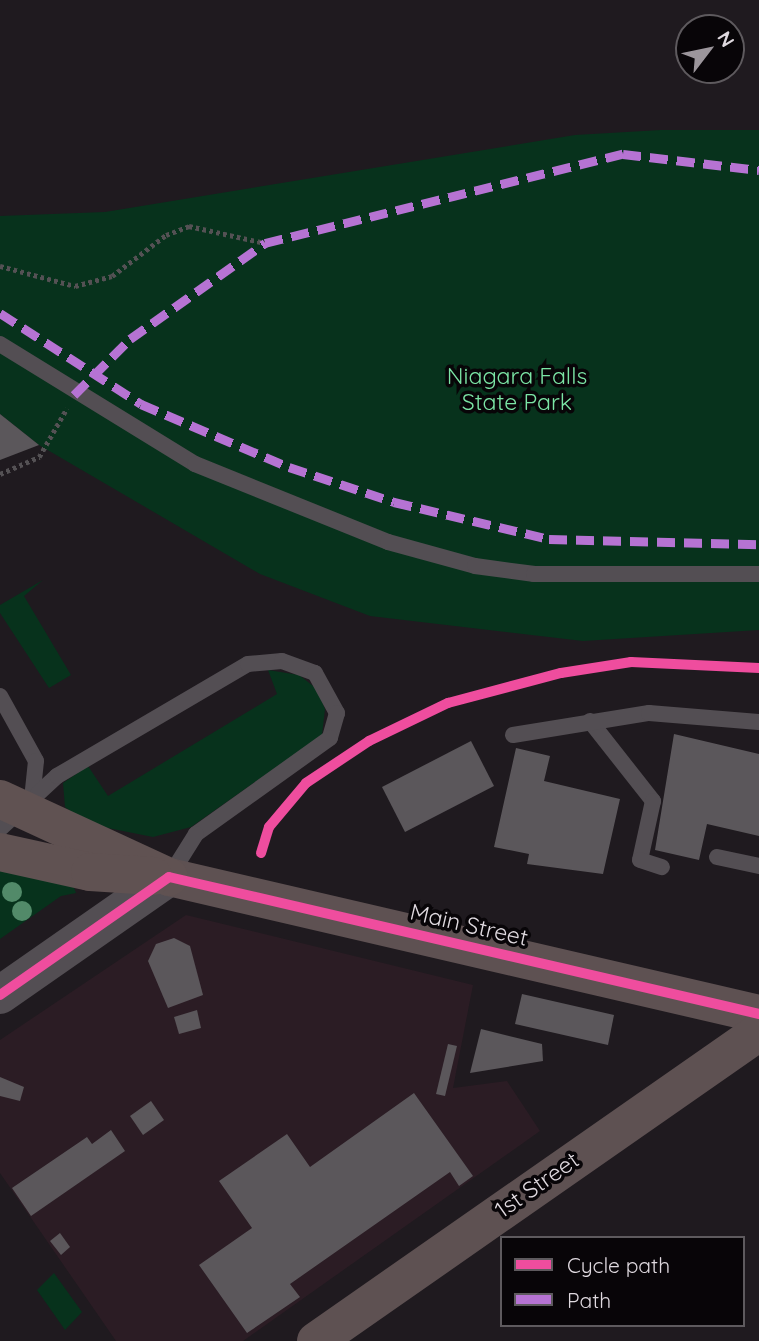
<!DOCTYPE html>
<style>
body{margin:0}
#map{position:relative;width:759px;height:1341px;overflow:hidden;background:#1f1a1f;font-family:Quicksand,sans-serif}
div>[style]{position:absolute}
.commercial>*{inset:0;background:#2b1c24}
.green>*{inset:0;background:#07321c}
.building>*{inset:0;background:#5b575b}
.path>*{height:4.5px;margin-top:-2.25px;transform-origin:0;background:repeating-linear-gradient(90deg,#545154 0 3.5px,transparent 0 7px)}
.service>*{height:16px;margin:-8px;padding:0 8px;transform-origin:8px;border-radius:8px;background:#534e53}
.secondary>*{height:38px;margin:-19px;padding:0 19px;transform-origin:19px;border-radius:19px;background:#534e53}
.primary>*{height:38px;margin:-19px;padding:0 19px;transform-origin:19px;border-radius:19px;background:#5e5152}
.trunk>*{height:38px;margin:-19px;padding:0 19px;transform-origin:19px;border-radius:19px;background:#605252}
.quiet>*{height:9px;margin-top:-4.5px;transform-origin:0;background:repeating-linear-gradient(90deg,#b673d3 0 18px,transparent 0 27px)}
.cycleway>*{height:10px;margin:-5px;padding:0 5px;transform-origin:5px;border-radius:5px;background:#ef4d9e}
.trees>*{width:20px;height:20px;margin:-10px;border-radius:50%;background:#528a69}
span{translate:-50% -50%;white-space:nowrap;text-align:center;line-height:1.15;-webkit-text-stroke:7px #080508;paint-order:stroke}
.park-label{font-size:23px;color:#7be5a5}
.street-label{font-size:23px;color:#dfd9df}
.legend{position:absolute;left:500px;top:1236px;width:245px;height:91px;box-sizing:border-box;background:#080508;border:2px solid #5e5a5e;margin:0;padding:9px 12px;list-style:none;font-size:21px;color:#dfd9df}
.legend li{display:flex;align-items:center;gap:14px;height:35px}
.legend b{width:35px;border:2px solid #5e5a5e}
.north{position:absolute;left:675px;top:14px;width:70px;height:70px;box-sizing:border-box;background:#080508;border:2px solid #5e5a5e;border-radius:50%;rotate:58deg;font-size:19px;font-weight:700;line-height:28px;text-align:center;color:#dfd9df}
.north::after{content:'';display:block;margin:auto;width:24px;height:32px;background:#9c969c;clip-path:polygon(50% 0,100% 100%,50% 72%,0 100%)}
</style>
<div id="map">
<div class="commercial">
<i style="clip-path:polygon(186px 915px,473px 985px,453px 1088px,507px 1081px,540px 1131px,243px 1341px,116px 1341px,0 1173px,0 1040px)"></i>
</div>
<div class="green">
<i style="clip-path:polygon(661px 130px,759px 130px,759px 630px,583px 641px,370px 616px,260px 574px,39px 445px,0 414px,0 216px,105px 212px,575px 135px)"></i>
<i style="clip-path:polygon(43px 580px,24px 596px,71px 675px,49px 688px,0 613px,0 605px)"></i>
<i style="clip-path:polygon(268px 670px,299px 675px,317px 689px,325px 709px,322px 735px,191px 827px,153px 837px,88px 824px,65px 807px,63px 783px,88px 766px,108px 796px,277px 694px)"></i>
<i style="clip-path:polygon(0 860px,72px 882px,76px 893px,61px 896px,0 939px)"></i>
<i style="clip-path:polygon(54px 1273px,82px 1312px,65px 1330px,37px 1290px)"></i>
</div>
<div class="building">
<i style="clip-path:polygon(0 414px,39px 445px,0 460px)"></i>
<i style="clip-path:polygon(674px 734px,759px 754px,759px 836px,707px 824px,699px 860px,655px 850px)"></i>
<i style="clip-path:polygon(471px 741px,494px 786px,405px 832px,382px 787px)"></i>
<i style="clip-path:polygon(516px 748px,550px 756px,544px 781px,620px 799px,603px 874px,527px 864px,529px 854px,494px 847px)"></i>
<i style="clip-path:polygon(174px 938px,190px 946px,203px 995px,168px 1008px,148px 961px,156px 944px)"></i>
<i style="clip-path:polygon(522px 994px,614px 1015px,608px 1045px,515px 1024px)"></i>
<i style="clip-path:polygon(197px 1010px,201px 1028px,179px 1034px,174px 1017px)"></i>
<i style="clip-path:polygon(481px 1029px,542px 1044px,543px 1061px,470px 1073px)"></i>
<i style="clip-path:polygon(448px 1044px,457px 1046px,445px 1096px,436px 1094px)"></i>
<i style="clip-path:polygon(0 1077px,24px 1087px,20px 1101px,0 1096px)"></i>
<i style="clip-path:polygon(414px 1093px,473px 1176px,459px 1186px,450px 1172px,290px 1284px,300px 1297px,247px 1333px,199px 1265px,252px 1228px,219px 1181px,287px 1134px,310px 1167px)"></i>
<i style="clip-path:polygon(151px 1101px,164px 1120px,143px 1135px,130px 1116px)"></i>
<i style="clip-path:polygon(111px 1130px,125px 1151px,31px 1216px,12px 1188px,87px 1137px,92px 1144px)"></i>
<i style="clip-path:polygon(60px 1233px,70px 1247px,61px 1255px,50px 1241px)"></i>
</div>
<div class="path">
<i style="left:0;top:266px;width:78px;rotate:14.9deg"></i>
<i style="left:75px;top:286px;width:38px;rotate:-15deg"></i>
<i style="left:112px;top:276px;width:68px;rotate:-37.2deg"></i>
<i style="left:166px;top:235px;width:25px;rotate:-21deg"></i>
<i style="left:189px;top:226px;width:78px;rotate:12.6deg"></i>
<i style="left:0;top:474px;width:43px;rotate:-23.6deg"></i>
<i style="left:39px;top:457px;width:56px;rotate:-60.3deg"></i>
</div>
<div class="service">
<i style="left:0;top:344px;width:229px;rotate:31.6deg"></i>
<i style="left:195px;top:464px;width:208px;rotate:22deg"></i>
<i style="left:388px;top:542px;width:90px;rotate:15.4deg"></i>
<i style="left:475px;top:566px;width:60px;rotate:7.7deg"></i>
<i style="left:534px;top:574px;width:225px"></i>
<i style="left:0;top:696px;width:74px;rotate:61deg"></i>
<i style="left:36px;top:761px;width:36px;rotate:96deg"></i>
<i style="left:590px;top:721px;width:102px;rotate:51.8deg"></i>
<i style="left:653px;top:801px;width:60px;rotate:102.4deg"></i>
<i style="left:640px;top:860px;width:23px;rotate:18deg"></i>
<i style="left:513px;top:735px;width:138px;rotate:-9.2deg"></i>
<i style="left:649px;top:713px;width:110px;rotate:4.7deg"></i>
<i style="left:0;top:829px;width:78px;rotate:-42.9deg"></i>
<i style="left:57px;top:776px;width:221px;rotate:-30.4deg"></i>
<i style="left:248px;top:664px;width:34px;rotate:-5deg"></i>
<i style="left:282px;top:661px;width:35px;rotate:20deg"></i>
<i style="left:315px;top:673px;width:46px;rotate:61.2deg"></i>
<i style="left:337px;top:713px;width:26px;rotate:106deg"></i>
<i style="left:330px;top:738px;width:165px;rotate:144.4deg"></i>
<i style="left:196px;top:834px;width:51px;rotate:122.1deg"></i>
<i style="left:717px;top:857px;width:43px;rotate:12.1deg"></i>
</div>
<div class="secondary">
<i style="left:0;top:995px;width:206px;rotate:-34.9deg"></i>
</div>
<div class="primary">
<i style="left:169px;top:877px;width:606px;rotate:13.07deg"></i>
<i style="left:316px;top:1341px;width:540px;rotate:-34.9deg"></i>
</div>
<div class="trunk">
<i style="left:0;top:799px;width:186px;rotate:24.8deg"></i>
<i style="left:0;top:852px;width:92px;rotate:12.5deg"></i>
<i style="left:90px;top:872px;width:63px;rotate:3.6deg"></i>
</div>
<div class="quiet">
<i style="left:0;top:313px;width:168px;rotate:32.8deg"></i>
<i style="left:141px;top:404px;width:161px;rotate:23.1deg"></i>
<i style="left:289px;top:467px;width:111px;rotate:18.4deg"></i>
<i style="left:394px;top:502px;width:159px;rotate:13.4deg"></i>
<i style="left:549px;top:539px;width:210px;rotate:1.4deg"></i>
<i style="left:74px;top:395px;width:79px;rotate:-45deg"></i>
<i style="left:130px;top:339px;width:166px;rotate:-35.4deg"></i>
<i style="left:265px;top:243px;width:369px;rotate:-14deg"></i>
<i style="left:623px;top:154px;width:137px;rotate:6.7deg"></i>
</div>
<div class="cycleway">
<i style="left:261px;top:853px;width:27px;rotate:-73deg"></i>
<i style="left:269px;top:827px;width:57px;rotate:-49.9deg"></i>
<i style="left:306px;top:783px;width:76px;rotate:-33.7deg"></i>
<i style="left:369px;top:741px;width:88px;rotate:-25.7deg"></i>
<i style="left:448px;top:703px;width:117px;rotate:-14.9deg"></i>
<i style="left:561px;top:673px;width:71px;rotate:-8.9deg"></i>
<i style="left:631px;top:662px;width:128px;rotate:2.7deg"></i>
<i style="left:0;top:995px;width:206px;rotate:-34.9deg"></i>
<i style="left:169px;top:877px;width:606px;rotate:13.07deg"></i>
</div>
<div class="trees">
<i style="left:12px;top:892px"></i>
<i style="left:22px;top:911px"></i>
</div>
<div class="park-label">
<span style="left:517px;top:389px">Niagara Falls<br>State Park</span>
</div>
<div class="street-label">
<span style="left:469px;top:925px;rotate:13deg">Main Street</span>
<span style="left:537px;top:1185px;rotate:-35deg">1st Street</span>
</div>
<ul class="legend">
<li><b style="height:9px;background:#ef4d9e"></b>Cycle path</li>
<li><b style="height:9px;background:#b673d3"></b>Path</li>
</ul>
<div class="north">N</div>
</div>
